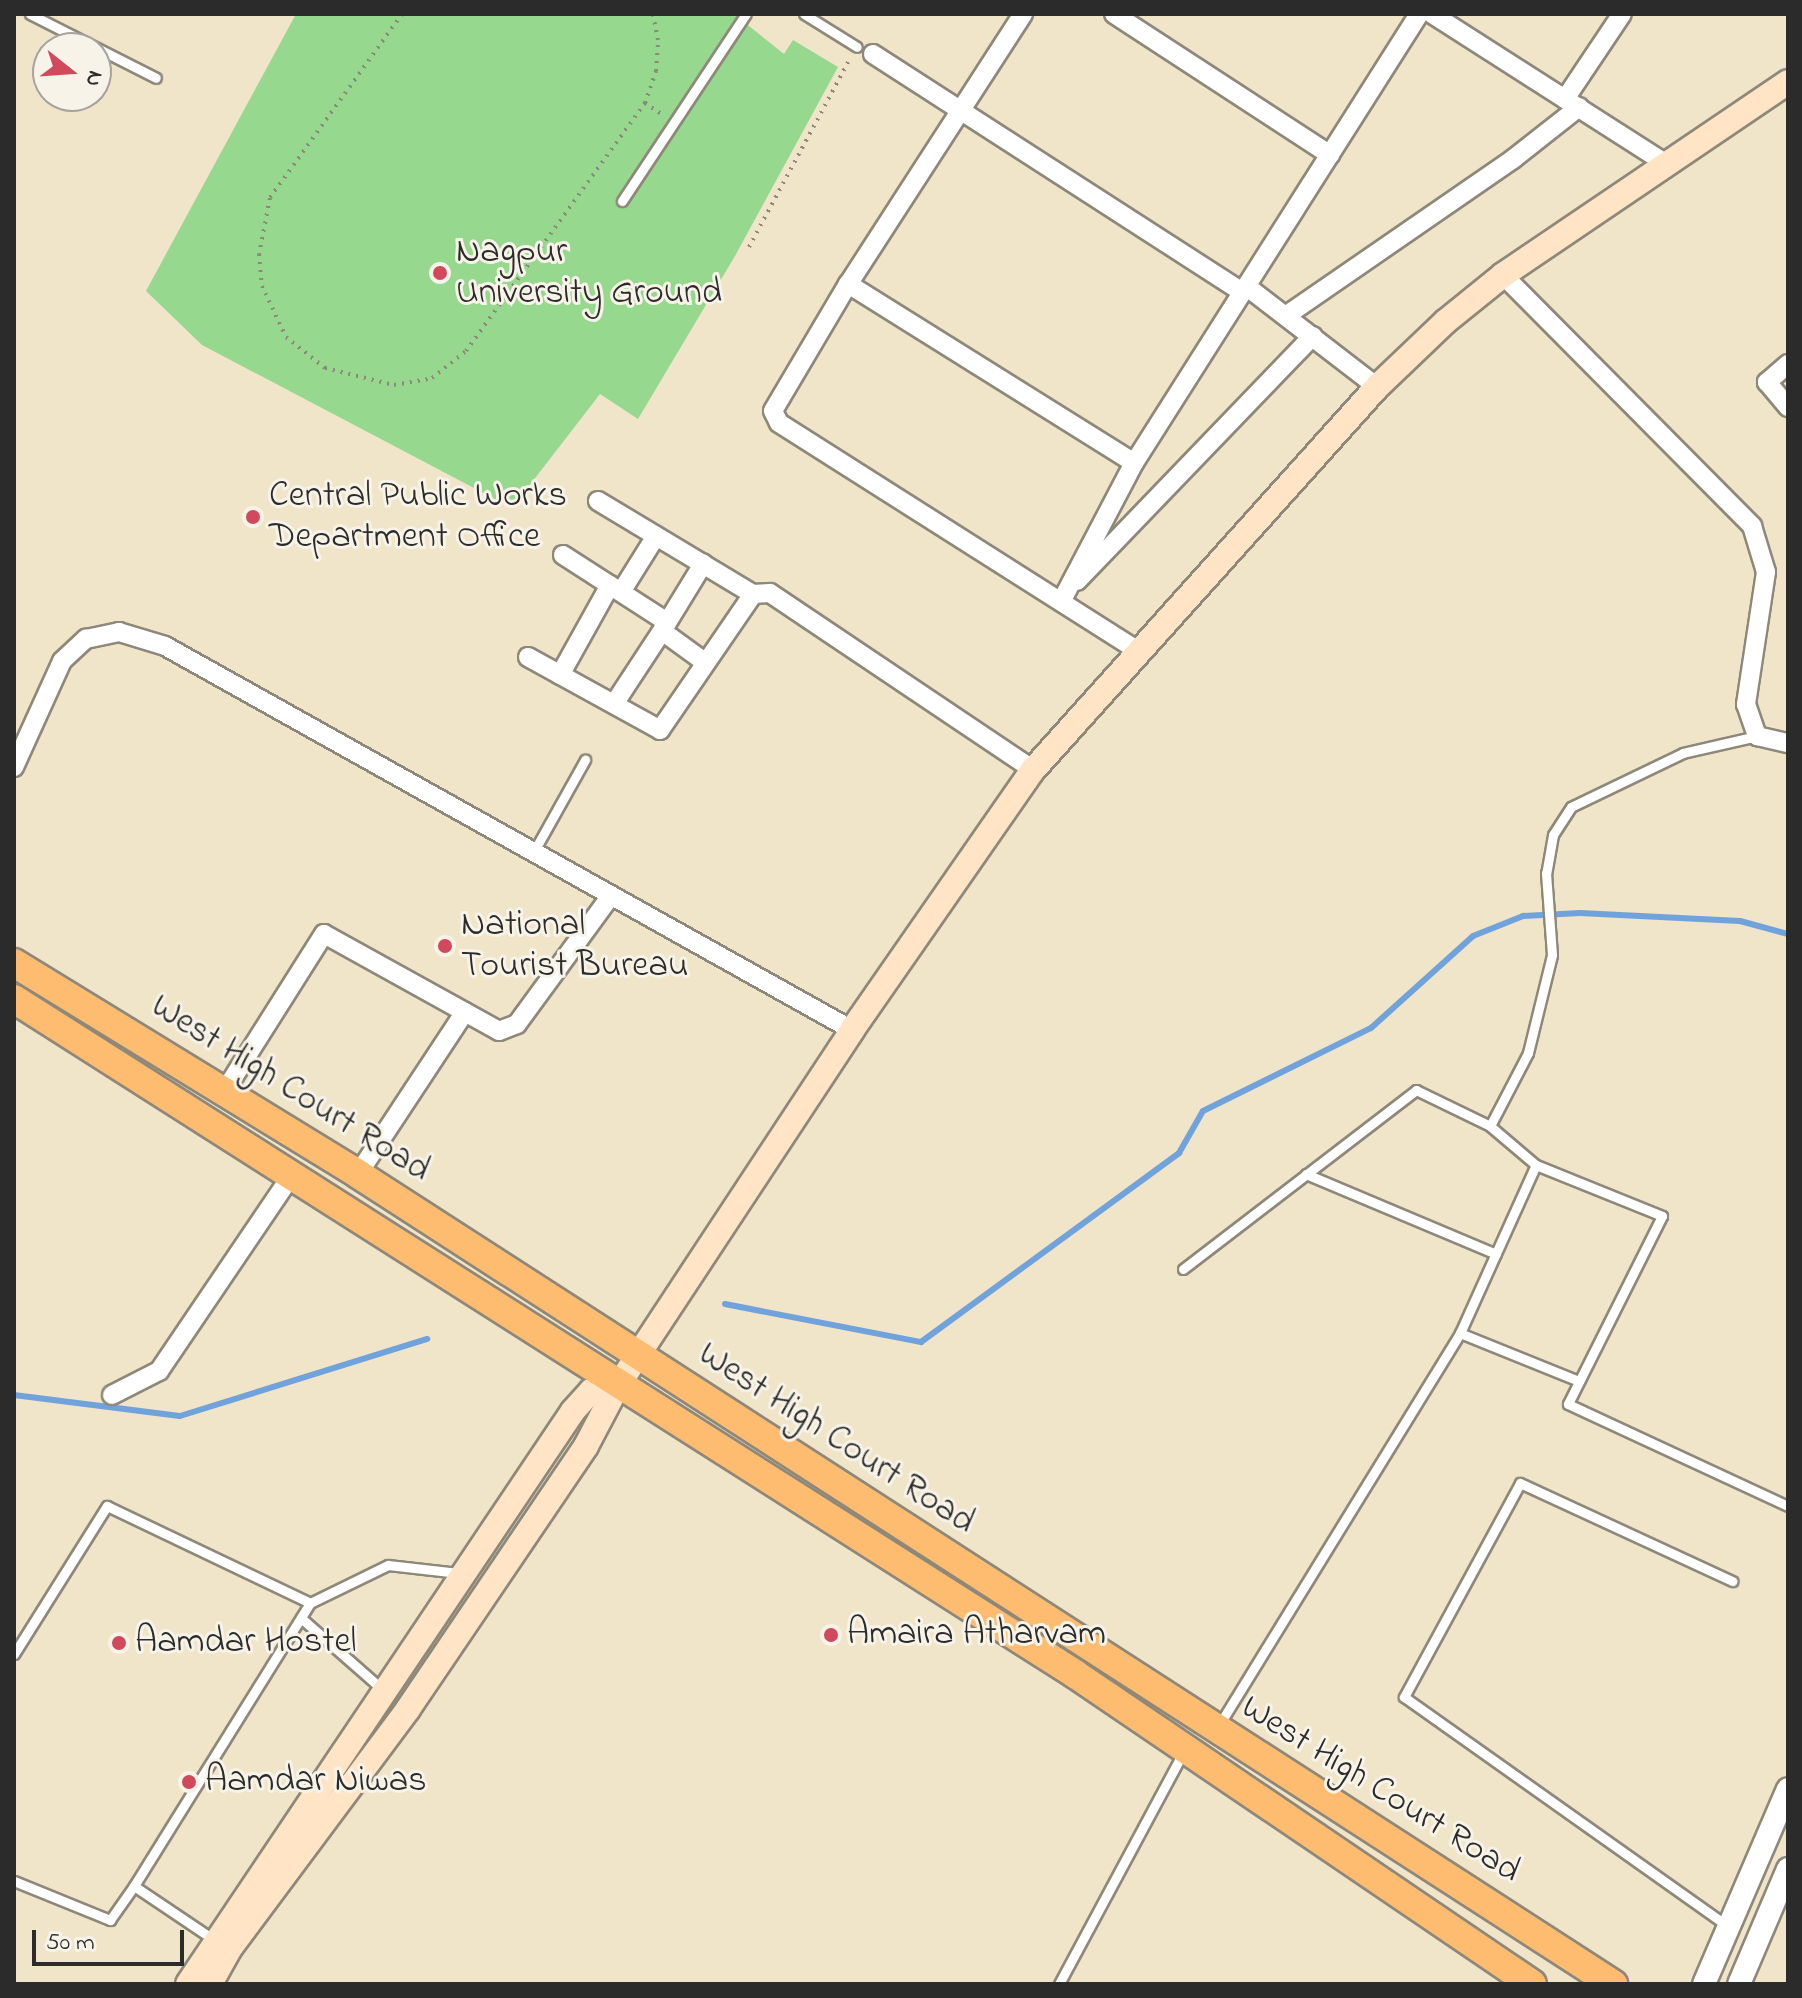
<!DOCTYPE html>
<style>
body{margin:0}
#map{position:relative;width:1802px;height:1998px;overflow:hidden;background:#f0e4c9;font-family:"Indie Flower",sans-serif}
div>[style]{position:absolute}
.green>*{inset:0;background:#97d88f}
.stream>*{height:6px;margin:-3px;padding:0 3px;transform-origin:3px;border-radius:3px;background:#70a2db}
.path>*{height:4px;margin-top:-2px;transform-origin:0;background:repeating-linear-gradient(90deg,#8e887a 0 2px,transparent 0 8px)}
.roads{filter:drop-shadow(2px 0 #8e887a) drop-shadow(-2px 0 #8e887a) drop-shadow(0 2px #8e887a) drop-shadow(0 -2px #8e887a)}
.service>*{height:9px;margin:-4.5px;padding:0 4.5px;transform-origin:4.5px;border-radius:4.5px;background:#fff}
.minor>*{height:18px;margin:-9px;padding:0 9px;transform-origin:9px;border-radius:9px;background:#fff}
.tertiary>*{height:22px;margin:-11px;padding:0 11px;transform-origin:11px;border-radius:11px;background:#fff}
.secondary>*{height:24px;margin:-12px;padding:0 12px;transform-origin:12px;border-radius:12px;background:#ffe4c6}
.primary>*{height:28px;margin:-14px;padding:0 14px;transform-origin:14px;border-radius:14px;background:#febc70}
.dots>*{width:22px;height:22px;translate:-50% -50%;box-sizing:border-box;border:4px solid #f7f3e8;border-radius:50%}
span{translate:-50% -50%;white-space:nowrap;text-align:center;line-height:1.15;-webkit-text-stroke:6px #f7f3e8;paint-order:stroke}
.poi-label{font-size:36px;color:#2b2b2b}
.left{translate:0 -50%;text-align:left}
.street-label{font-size:36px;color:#2b2b2b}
.frame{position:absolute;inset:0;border:16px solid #2b2b2b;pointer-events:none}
.north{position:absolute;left:32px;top:32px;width:80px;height:80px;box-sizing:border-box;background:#f7f3e8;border:2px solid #a5a39c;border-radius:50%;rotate:107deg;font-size:22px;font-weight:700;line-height:32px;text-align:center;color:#2b2b2b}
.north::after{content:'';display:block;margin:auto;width:28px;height:36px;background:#d1495b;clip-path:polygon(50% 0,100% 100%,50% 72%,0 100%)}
.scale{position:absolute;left:32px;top:1930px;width:152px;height:36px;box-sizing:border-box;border:4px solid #2b2b2b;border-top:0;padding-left:10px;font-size:24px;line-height:28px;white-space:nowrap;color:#2b2b2b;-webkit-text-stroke:6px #f7f3e8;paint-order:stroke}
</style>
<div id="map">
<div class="green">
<i style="clip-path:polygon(296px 14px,734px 14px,784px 54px,793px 40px,838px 67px,735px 256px,638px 419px,600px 394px,512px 508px,202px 345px,146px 291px)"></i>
</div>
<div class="stream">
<i style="left:725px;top:1304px;width:200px;rotate:11deg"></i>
<i style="left:921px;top:1342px;width:320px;rotate:-36.2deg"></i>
<i style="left:1179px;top:1153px;width:48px;rotate:-60.3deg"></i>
<i style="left:1203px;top:1111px;width:187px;rotate:-26.3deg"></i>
<i style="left:1371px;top:1028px;width:137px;rotate:-42deg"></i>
<i style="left:1473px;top:936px;width:54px;rotate:-21.8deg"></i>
<i style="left:1523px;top:916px;width:57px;rotate:-3deg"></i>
<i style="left:1580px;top:913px;width:160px;rotate:2.9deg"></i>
<i style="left:1740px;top:921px;width:50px;rotate:15.2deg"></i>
<i style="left:14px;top:1395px;width:167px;rotate:7.2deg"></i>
<i style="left:180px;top:1416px;width:259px;rotate:-17.3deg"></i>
</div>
<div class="path">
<i style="left:402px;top:14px;width:226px;rotate:125.7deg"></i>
<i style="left:270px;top:198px;width:57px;rotate:101.1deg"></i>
<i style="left:259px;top:254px;width:32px;rotate:85deg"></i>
<i style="left:262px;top:286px;width:56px;rotate:64.8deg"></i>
<i style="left:286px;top:337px;width:50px;rotate:38.5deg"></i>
<i style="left:325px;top:368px;width:71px;rotate:13.8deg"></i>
<i style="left:394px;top:385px;width:39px;rotate:-10deg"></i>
<i style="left:432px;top:378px;width:43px;rotate:-38.5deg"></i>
<i style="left:466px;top:351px;width:306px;rotate:-54.2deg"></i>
<i style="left:645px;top:103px;width:34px;rotate:-71deg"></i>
<i style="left:656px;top:71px;width:31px;rotate:-86deg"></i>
<i style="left:658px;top:40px;width:26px;rotate:-101deg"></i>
<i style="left:645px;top:103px;width:22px;rotate:34deg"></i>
<i style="left:749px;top:247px;width:213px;rotate:-61.8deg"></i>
</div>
<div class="roads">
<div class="service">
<i style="left:30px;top:14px;width:141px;rotate:26.9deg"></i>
<i style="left:804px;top:14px;width:62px;rotate:31.9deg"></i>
<i style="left:622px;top:201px;width:224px;rotate:-56.5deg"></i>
<i style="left:1757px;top:736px;width:76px;rotate:167.1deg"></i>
<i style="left:1683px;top:753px;width:124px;rotate:154.3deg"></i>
<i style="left:1571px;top:807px;width:33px;rotate:123deg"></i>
<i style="left:1553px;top:835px;width:39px;rotate:100deg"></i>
<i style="left:1546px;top:873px;width:82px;rotate:85.8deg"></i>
<i style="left:1552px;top:955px;width:101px;rotate:103.8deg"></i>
<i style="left:1528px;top:1053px;width:82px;rotate:117.5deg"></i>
<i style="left:1490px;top:1126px;width:60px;rotate:40.3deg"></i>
<i style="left:1536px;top:1165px;width:136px;rotate:22deg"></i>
<i style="left:1662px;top:1216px;width:210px;rotate:116.6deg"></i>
<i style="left:1568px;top:1404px;width:242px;rotate:24.9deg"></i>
<i style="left:533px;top:853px;width:107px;rotate:-60.8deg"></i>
<i style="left:1306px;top:1174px;width:206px;rotate:22.8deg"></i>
<i style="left:1183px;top:1269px;width:294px;rotate:-37.5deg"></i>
<i style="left:1416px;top:1090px;width:82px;rotate:25.9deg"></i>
<i style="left:1460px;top:1333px;width:184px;rotate:-65.7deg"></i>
<i style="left:310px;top:1603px;width:87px;rotate:-26deg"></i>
<i style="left:388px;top:1565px;width:71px;rotate:6.4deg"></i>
<i style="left:301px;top:1618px;width:109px;rotate:41.3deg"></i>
<i style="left:14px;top:1654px;width:175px;rotate:-57.9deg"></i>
<i style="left:107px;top:1506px;width:225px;rotate:25.5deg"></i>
<i style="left:310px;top:1603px;width:333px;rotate:121.9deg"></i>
<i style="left:1219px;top:1725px;width:460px;rotate:-58.4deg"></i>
<i style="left:1460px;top:1333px;width:128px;rotate:22deg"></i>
<i style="left:14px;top:1881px;width:104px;rotate:22.1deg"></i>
<i style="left:110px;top:1920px;width:42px;rotate:-54.8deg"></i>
<i style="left:134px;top:1886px;width:99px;rotate:33.9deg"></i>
<i style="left:1729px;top:1927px;width:398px;rotate:-144.7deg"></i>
<i style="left:1404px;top:1697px;width:243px;rotate:-61.5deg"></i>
<i style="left:1520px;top:1483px;width:234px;rotate:24.8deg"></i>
<i style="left:1059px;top:1984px;width:264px;rotate:-61.8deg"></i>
</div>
<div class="minor">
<i style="left:1023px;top:14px;width:322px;rotate:122.9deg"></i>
<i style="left:848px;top:284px;width:147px;rotate:120.6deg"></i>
<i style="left:773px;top:411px;width:13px;rotate:63deg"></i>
<i style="left:779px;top:423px;width:424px;rotate:32.4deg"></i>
<i style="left:1114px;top:14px;width:258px;rotate:33.1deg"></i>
<i style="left:1432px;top:14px;width:277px;rotate:32.6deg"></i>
<i style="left:873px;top:54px;width:439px;rotate:32.8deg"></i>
<i style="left:1565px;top:99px;width:102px;rotate:-56.2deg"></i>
<i style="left:1503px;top:275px;width:354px;rotate:45.2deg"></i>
<i style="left:1752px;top:526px;width:48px;rotate:73.1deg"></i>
<i style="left:1766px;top:572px;width:134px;rotate:98.6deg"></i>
<i style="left:1746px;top:704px;width:34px;rotate:71deg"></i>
<i style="left:1757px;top:736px;width:32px;rotate:13deg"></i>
<i style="left:848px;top:284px;width:337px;rotate:32deg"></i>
<i style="left:1246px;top:286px;width:165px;rotate:37.6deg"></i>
<i style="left:1287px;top:315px;width:275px;rotate:-34.6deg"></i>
<i style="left:1513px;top:159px;width:84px;rotate:-38.2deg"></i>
<i style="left:1788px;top:364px;width:28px;rotate:139deg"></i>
<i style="left:1767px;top:382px;width:33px;rotate:50deg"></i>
<i style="left:598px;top:501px;width:181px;rotate:31deg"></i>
<i style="left:753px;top:594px;width:17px;rotate:-3deg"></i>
<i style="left:770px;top:593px;width:317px;rotate:33.9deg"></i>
<i style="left:563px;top:555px;width:124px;rotate:32.8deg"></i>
<i style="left:1077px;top:581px;width:340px;rotate:-46.1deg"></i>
<i style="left:621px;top:592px;width:66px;rotate:-58deg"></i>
<i style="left:1062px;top:600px;width:155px;rotate:-62.3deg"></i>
<i style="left:1134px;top:463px;width:532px;rotate:-57.59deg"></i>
<i style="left:662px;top:631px;width:79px;rotate:-58.5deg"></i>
<i style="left:528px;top:657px;width:151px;rotate:28.9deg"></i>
<i style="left:660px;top:730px;width:165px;rotate:-55.6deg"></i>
<i style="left:560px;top:675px;width:103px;rotate:-60.9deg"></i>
<i style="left:614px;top:704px;width:87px;rotate:-56.7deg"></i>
<i style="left:662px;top:631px;width:54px;rotate:36deg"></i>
<i style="left:14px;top:767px;width:116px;rotate:-65.6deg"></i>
<i style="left:62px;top:661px;width:33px;rotate:-43deg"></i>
<i style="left:86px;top:639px;width:34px;rotate:-12deg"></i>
<i style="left:119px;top:632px;width:48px;rotate:16.9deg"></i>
<i style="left:165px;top:646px;width:787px;rotate:29.2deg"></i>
<i style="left:224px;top:1092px;width:187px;rotate:-57.7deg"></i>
<i style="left:324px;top:934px;width:200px;rotate:29deg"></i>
<i style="left:499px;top:1031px;width:19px;rotate:-21deg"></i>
<i style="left:517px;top:1024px;width:157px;rotate:-53.8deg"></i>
<i style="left:358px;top:1174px;width:194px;rotate:-56.6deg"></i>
<i style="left:112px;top:1395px;width:53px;rotate:-27.1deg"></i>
<i style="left:159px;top:1371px;width:235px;rotate:-55.9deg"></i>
</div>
<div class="tertiary">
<i style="left:1704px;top:1984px;width:212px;rotate:-66.7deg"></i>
<i style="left:1739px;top:1984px;width:125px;rotate:-66.9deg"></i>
</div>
<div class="secondary">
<i style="left:188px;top:1984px;width:690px;rotate:-56.1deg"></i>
<i style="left:573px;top:1411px;width:27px;rotate:-48deg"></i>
<i style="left:591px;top:1391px;width:26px;rotate:-9deg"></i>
<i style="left:210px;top:1984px;width:41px;rotate:-60.9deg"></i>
<i style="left:230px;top:1948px;width:298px;rotate:-53.3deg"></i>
<i style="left:408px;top:1709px;width:318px;rotate:-55.9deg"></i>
<i style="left:586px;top:1446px;width:67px;rotate:-62.3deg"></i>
<i style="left:617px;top:1387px;width:427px;rotate:-56.6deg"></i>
<i style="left:852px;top:1030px;width:317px;rotate:-55.2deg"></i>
<i style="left:1033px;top:770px;width:515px;rotate:-48.07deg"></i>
<i style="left:1377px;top:387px;width:94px;rotate:-43.7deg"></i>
<i style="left:1445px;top:322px;width:75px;rotate:-39deg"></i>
<i style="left:1503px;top:275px;width:344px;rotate:-34.1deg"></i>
</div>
<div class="primary">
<i style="left:14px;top:963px;width:404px;rotate:31.5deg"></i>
<i style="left:358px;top:1174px;width:1494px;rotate:32.84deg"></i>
<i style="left:14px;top:999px;width:1258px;rotate:32.46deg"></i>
<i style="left:1075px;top:1674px;width:552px;rotate:34.15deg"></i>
</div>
</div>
<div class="dots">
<i style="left:440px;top:273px;background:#d1495b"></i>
<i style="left:253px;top:517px;background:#d1495b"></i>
<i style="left:445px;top:946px;background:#d1495b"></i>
<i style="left:831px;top:1635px;background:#d1495b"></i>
<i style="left:119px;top:1643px;background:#d1495b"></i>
<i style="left:189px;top:1782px;background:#d1495b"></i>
</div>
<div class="poi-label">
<span class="left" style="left:456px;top:273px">Nagpur<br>University Ground</span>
<span class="left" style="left:269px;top:517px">Central Public Works<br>Department Office</span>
<span class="left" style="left:461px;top:946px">National<br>Tourist Bureau</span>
<span class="left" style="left:847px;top:1635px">Amaira Atharvam</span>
<span class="left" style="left:135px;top:1643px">Aamdar Hostel</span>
<span class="left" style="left:205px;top:1782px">Aamdar Niwas</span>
</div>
<div class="street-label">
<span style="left:290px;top:1089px;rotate:32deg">West High Court Road</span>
<span style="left:836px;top:1439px;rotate:33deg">West High Court Road</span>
<span style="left:1380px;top:1790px;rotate:32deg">West High Court Road</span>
</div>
<div class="frame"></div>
<div class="north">N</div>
<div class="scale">50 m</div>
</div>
